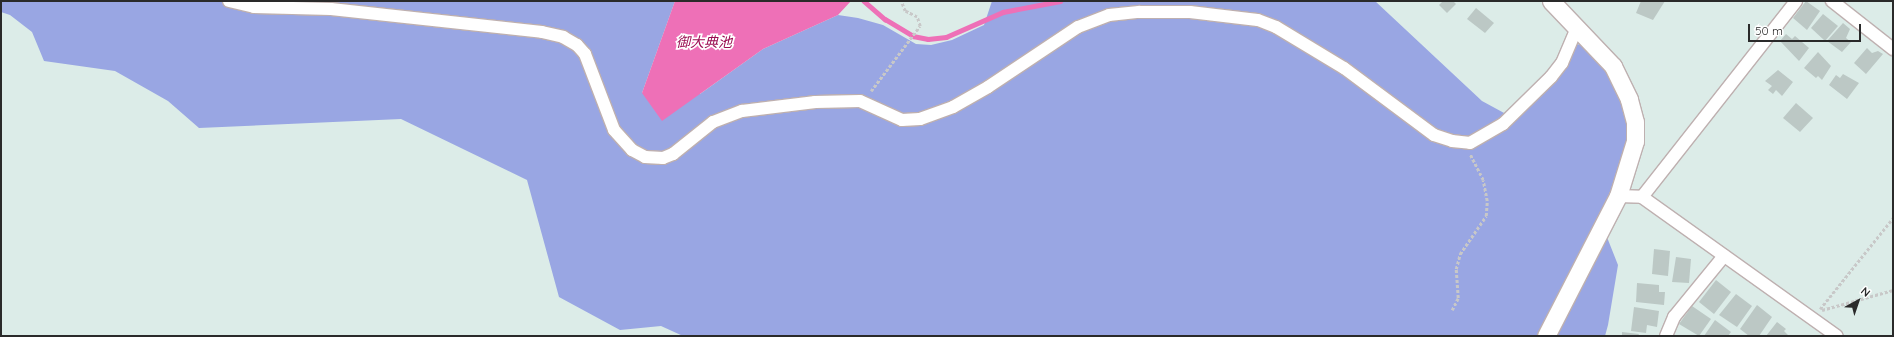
<!DOCTYPE html>
<meta charset="utf-8">
<style>
body{margin:0}
#map{position:relative;width:1894px;height:337px;overflow:hidden;background:#dcece8;font-family:Quicksand,"Noto Sans JP",sans-serif}
div>[style]{position:absolute}
.green>*{inset:0;background:#99a6e3}
.water>*{inset:0;background:#ee70b7}
.stream>*{height:4.5px;margin:-2.25px;padding:0 2.25px;transform-origin:2.25px;border-radius:2.25px;background:#ee70b7}
.building>*{inset:0;background:#bcc8c5}
.path>*{height:2.5px;margin-top:-1.25px;transform-origin:0;background:repeating-linear-gradient(90deg,#c8c8c8 0 3px,transparent 0 5px)}
.roads{filter:drop-shadow(1px 0 #beb0b0) drop-shadow(-1px 0 #beb0b0) drop-shadow(0 1px #beb0b0) drop-shadow(0 -1px #beb0b0)}
.street>*{height:12px;margin:-6px;padding:0 6px;transform-origin:6px;border-radius:6px;background:#fff}
.secondary>*{height:17px;margin:-8.5px;padding:0 8.5px;transform-origin:8.5px;border-radius:8.5px;background:#fff}
span{translate:-50% -50%;white-space:nowrap;text-align:center;line-height:1.15;-webkit-text-stroke:3.5px #fff;paint-order:stroke}
.water-label{font-size:14px;color:#9a0e52;font-style:italic}
.frame{position:absolute;inset:0;border:2px solid #2a2a2a;pointer-events:none}
.north{position:absolute;left:1838px;top:281px;width:40px;height:40px;-webkit-text-stroke:3px #fff;paint-order:stroke;rotate:40deg;font-size:11px;font-weight:700;line-height:16px;text-align:center;color:#2a2a2a}
.north::after{content:'';display:block;margin:auto;width:14px;height:18px;background:#2a2a2a;clip-path:polygon(50% 0,100% 100%,50% 72%,0 100%)}
.scale{position:absolute;left:1748px;top:24px;width:113px;height:18px;box-sizing:border-box;border:2px solid #2a2a2a;border-top:0;padding-left:5px;font-size:12px;line-height:14px;white-space:nowrap;color:#2a2a2a;-webkit-text-stroke:3px #fff;paint-order:stroke}
</style>
<div id="map">
<div class="green">
<i style="clip-path:polygon(1px 1px,675px 1px,642px 93px,700px 94px,763px 49px,838px 15px,858px 18px,883px 25px,916px 44px,931px 45px,952px 40px,984px 25px,992px 1px,1375px 1px,1482px 101px,1517px 120px,1551px 85px,1570px 61px,1577px 45px,1586px 41px,1617px 84px,1630px 137px,1623px 162px,1599px 217px,1618px 265px,1608px 325px,1605px 336px,683px 336px,661px 326px,620px 330px,559px 297px,527px 180px,401px 119px,199px 128px,168px 101px,115px 71px,44px 61px,32px 32px,10px 15px,1px 12px)"></i>
</div>
<div class="water">
<i style="clip-path:polygon(675px 1px,851px 1px,838px 15px,763px 49px,662px 121px,642px 93px)"></i>
</div>
<div class="stream">
<i style="left:864px;top:1px;width:28px;rotate:41deg"></i>
<i style="left:885px;top:19px;width:33px;rotate:31deg"></i>
<i style="left:913px;top:36px;width:15px;rotate:11deg"></i>
<i style="left:928px;top:39px;width:18px;rotate:-6deg"></i>
<i style="left:946px;top:37px;width:62px;rotate:-23.7deg"></i>
<i style="left:1003px;top:12px;width:58px;rotate:-10.9deg"></i>
</div>
<div class="building">
<i style="clip-path:polygon(1443px 1px,1453px 1px,1456px 4px,1447px 13px,1439px 5px)"></i>
<i style="clip-path:polygon(1641px 1px,1665px 1px,1653px 20px,1636px 13px)"></i>
<i style="clip-path:polygon(1806px 1px,1820px 11px,1807px 30px,1793px 18px)"></i>
<i style="clip-path:polygon(1476px 8px,1494px 23px,1485px 33px,1467px 19px)"></i>
<i style="clip-path:polygon(1823px 14px,1838px 26px,1825px 41px,1811px 28px)"></i>
<i style="clip-path:polygon(1843px 23px,1850px 29px,1846px 38px,1851px 42px,1842px 52px,1827px 41px)"></i>
<i style="clip-path:polygon(1786px 34px,1792px 39px,1795px 36px,1809px 48px,1799px 61px,1780px 41px)"></i>
<i style="clip-path:polygon(1867px 48px,1872px 53px,1878px 51px,1883px 54px,1866px 74px,1854px 63px)"></i>
<i style="clip-path:polygon(1818px 52px,1831px 66px,1822px 80px,1818px 76px,1816px 78px,1804px 68px)"></i>
<i style="clip-path:polygon(1778px 70px,1793px 82px,1782px 96px,1776px 90px,1773px 94px,1768px 90px,1772px 86px,1765px 81px)"></i>
<i style="clip-path:polygon(1843px 74px,1859px 83px,1847px 99px,1829px 85px,1836px 75px,1840px 78px)"></i>
<i style="clip-path:polygon(1796px 103px,1813px 118px,1800px 132px,1783px 118px)"></i>
<i style="clip-path:polygon(1654px 249px,1670px 251px,1668px 276px,1652px 274px)"></i>
<i style="clip-path:polygon(1676px 257px,1691px 259px,1689px 283px,1672px 282px)"></i>
<i style="clip-path:polygon(1716px 280px,1731px 292px,1714px 314px,1699px 302px)"></i>
<i style="clip-path:polygon(1637px 283px,1659px 285px,1659px 292px,1665px 292px,1664px 305px,1636px 302px)"></i>
<i style="clip-path:polygon(1736px 294px,1752px 306px,1737px 327px,1719px 315px)"></i>
<i style="clip-path:polygon(1757px 305px,1772px 317px,1759px 336px,1749px 336px,1740px 329px)"></i>
<i style="clip-path:polygon(1692px 306px,1711px 319px,1699px 336px,1679px 324px)"></i>
<i style="clip-path:polygon(1634px 307px,1659px 311px,1657px 327px,1647px 325px,1646px 333px,1631px 331px)"></i>
<i style="clip-path:polygon(1715px 320px,1731px 332px,1728px 336px,1704px 336px)"></i>
<i style="clip-path:polygon(1777px 322px,1786px 329px,1784px 331px,1789px 336px,1766px 336px)"></i>
<i style="clip-path:polygon(1622px 332px,1639px 334px,1638px 336px,1622px 336px)"></i>
</div>
<div class="path">
<i style="left:871px;top:91px;width:81px;rotate:-53deg"></i>
<i style="left:920px;top:26px;width:9px;rotate:-108deg"></i>
<i style="left:917px;top:17px;width:13px;rotate:-153deg"></i>
<i style="left:905px;top:11px;width:11px;rotate:-112deg"></i>
<i style="left:1820px;top:309px;width:117px;rotate:-51.3deg"></i>
<i style="left:1452px;top:310px;width:13px;rotate:-63deg"></i>
<i style="left:1458px;top:298px;width:29px;rotate:-94deg"></i>
<i style="left:1456px;top:269px;width:16px;rotate:-75deg"></i>
<i style="left:1460px;top:254px;width:46px;rotate:-55.6deg"></i>
<i style="left:1486px;top:216px;width:15px;rotate:-86deg"></i>
<i style="left:1487px;top:201px;width:21px;rotate:-101deg"></i>
<i style="left:1483px;top:180px;width:28px;rotate:-117deg"></i>
<i style="left:1822px;top:310px;width:74px;rotate:-15.7deg"></i>
</div>
<div class="roads">
<div class="street">
<i style="left:229px;top:1px;width:26px;rotate:13deg"></i>
<i style="left:254px;top:7px;width:77px;rotate:1.5deg"></i>
<i style="left:331px;top:9px;width:212px;rotate:6.2deg"></i>
<i style="left:542px;top:32px;width:22px;rotate:13deg"></i>
<i style="left:563px;top:37px;width:16px;rotate:30deg"></i>
<i style="left:577px;top:45px;width:12px;rotate:48deg"></i>
<i style="left:585px;top:54px;width:81px;rotate:69.1deg"></i>
<i style="left:614px;top:130px;width:27px;rotate:48deg"></i>
<i style="left:632px;top:150px;width:15px;rotate:28deg"></i>
<i style="left:645px;top:157px;width:18px;rotate:3deg"></i>
<i style="left:663px;top:158px;width:11px;rotate:-22deg"></i>
<i style="left:673px;top:154px;width:51px;rotate:-38.7deg"></i>
<i style="left:713px;top:122px;width:31px;rotate:-21deg"></i>
<i style="left:742px;top:111px;width:74px;rotate:-7deg"></i>
<i style="left:815px;top:102px;width:45px;rotate:-1.3deg"></i>
<i style="left:860px;top:101px;width:46px;rotate:24.3deg"></i>
<i style="left:902px;top:120px;width:18px;rotate:-3deg"></i>
<i style="left:920px;top:119px;width:35px;rotate:-20deg"></i>
<i style="left:953px;top:107px;width:40px;rotate:-29.7deg"></i>
<i style="left:988px;top:87px;width:108px;rotate:-33.7deg"></i>
<i style="left:1078px;top:27px;width:33px;rotate:-21deg"></i>
<i style="left:1109px;top:15px;width:30px;rotate:-6deg"></i>
<i style="left:1139px;top:12px;width:51px"></i>
<i style="left:1190px;top:12px;width:68px;rotate:6.7deg"></i>
<i style="left:1258px;top:20px;width:19px;rotate:21deg"></i>
<i style="left:1276px;top:27px;width:79px;rotate:31.1deg"></i>
<i style="left:1344px;top:68px;width:112px;rotate:36.7deg"></i>
<i style="left:1434px;top:135px;width:19px;rotate:18deg"></i>
<i style="left:1452px;top:141px;width:18px;rotate:6deg"></i>
<i style="left:1470px;top:143px;width:38px;rotate:-30deg"></i>
<i style="left:1503px;top:124px;width:67px;rotate:-44.4deg"></i>
<i style="left:1551px;top:77px;width:18px;rotate:-52deg"></i>
<i style="left:1562px;top:63px;width:38px;rotate:-67deg"></i>
<i style="left:1832px;top:1px;width:78px;rotate:38.2deg"></i>
<i style="left:1618px;top:196px;width:24px;rotate:2deg"></i>
<i style="left:1642px;top:197px;width:239px;rotate:35.5deg"></i>
<i style="left:1642px;top:197px;width:249px;rotate:-51.8deg"></i>
<i style="left:1666px;top:336px;width:21px;rotate:-67deg"></i>
<i style="left:1674px;top:317px;width:79px;rotate:-50.7deg"></i>
</div>
<div class="secondary">
<i style="left:1546px;top:336px;width:157px;rotate:-62.8deg"></i>
<i style="left:1618px;top:196px;width:58px;rotate:-72.8deg"></i>
<i style="left:1635px;top:141px;width:19px;rotate:-90deg"></i>
<i style="left:1635px;top:122px;width:24px;rotate:-105deg"></i>
<i style="left:1629px;top:99px;width:37px;rotate:-116deg"></i>
<i style="left:1613px;top:66px;width:90px;rotate:-133.6deg"></i>
</div>
</div>
<div class="water-label">
<span style="left:704px;top:42px">御大典池</span>
</div>
<div class="frame"></div>
<div class="north">N</div>
<div class="scale">50 m</div>
</div>
